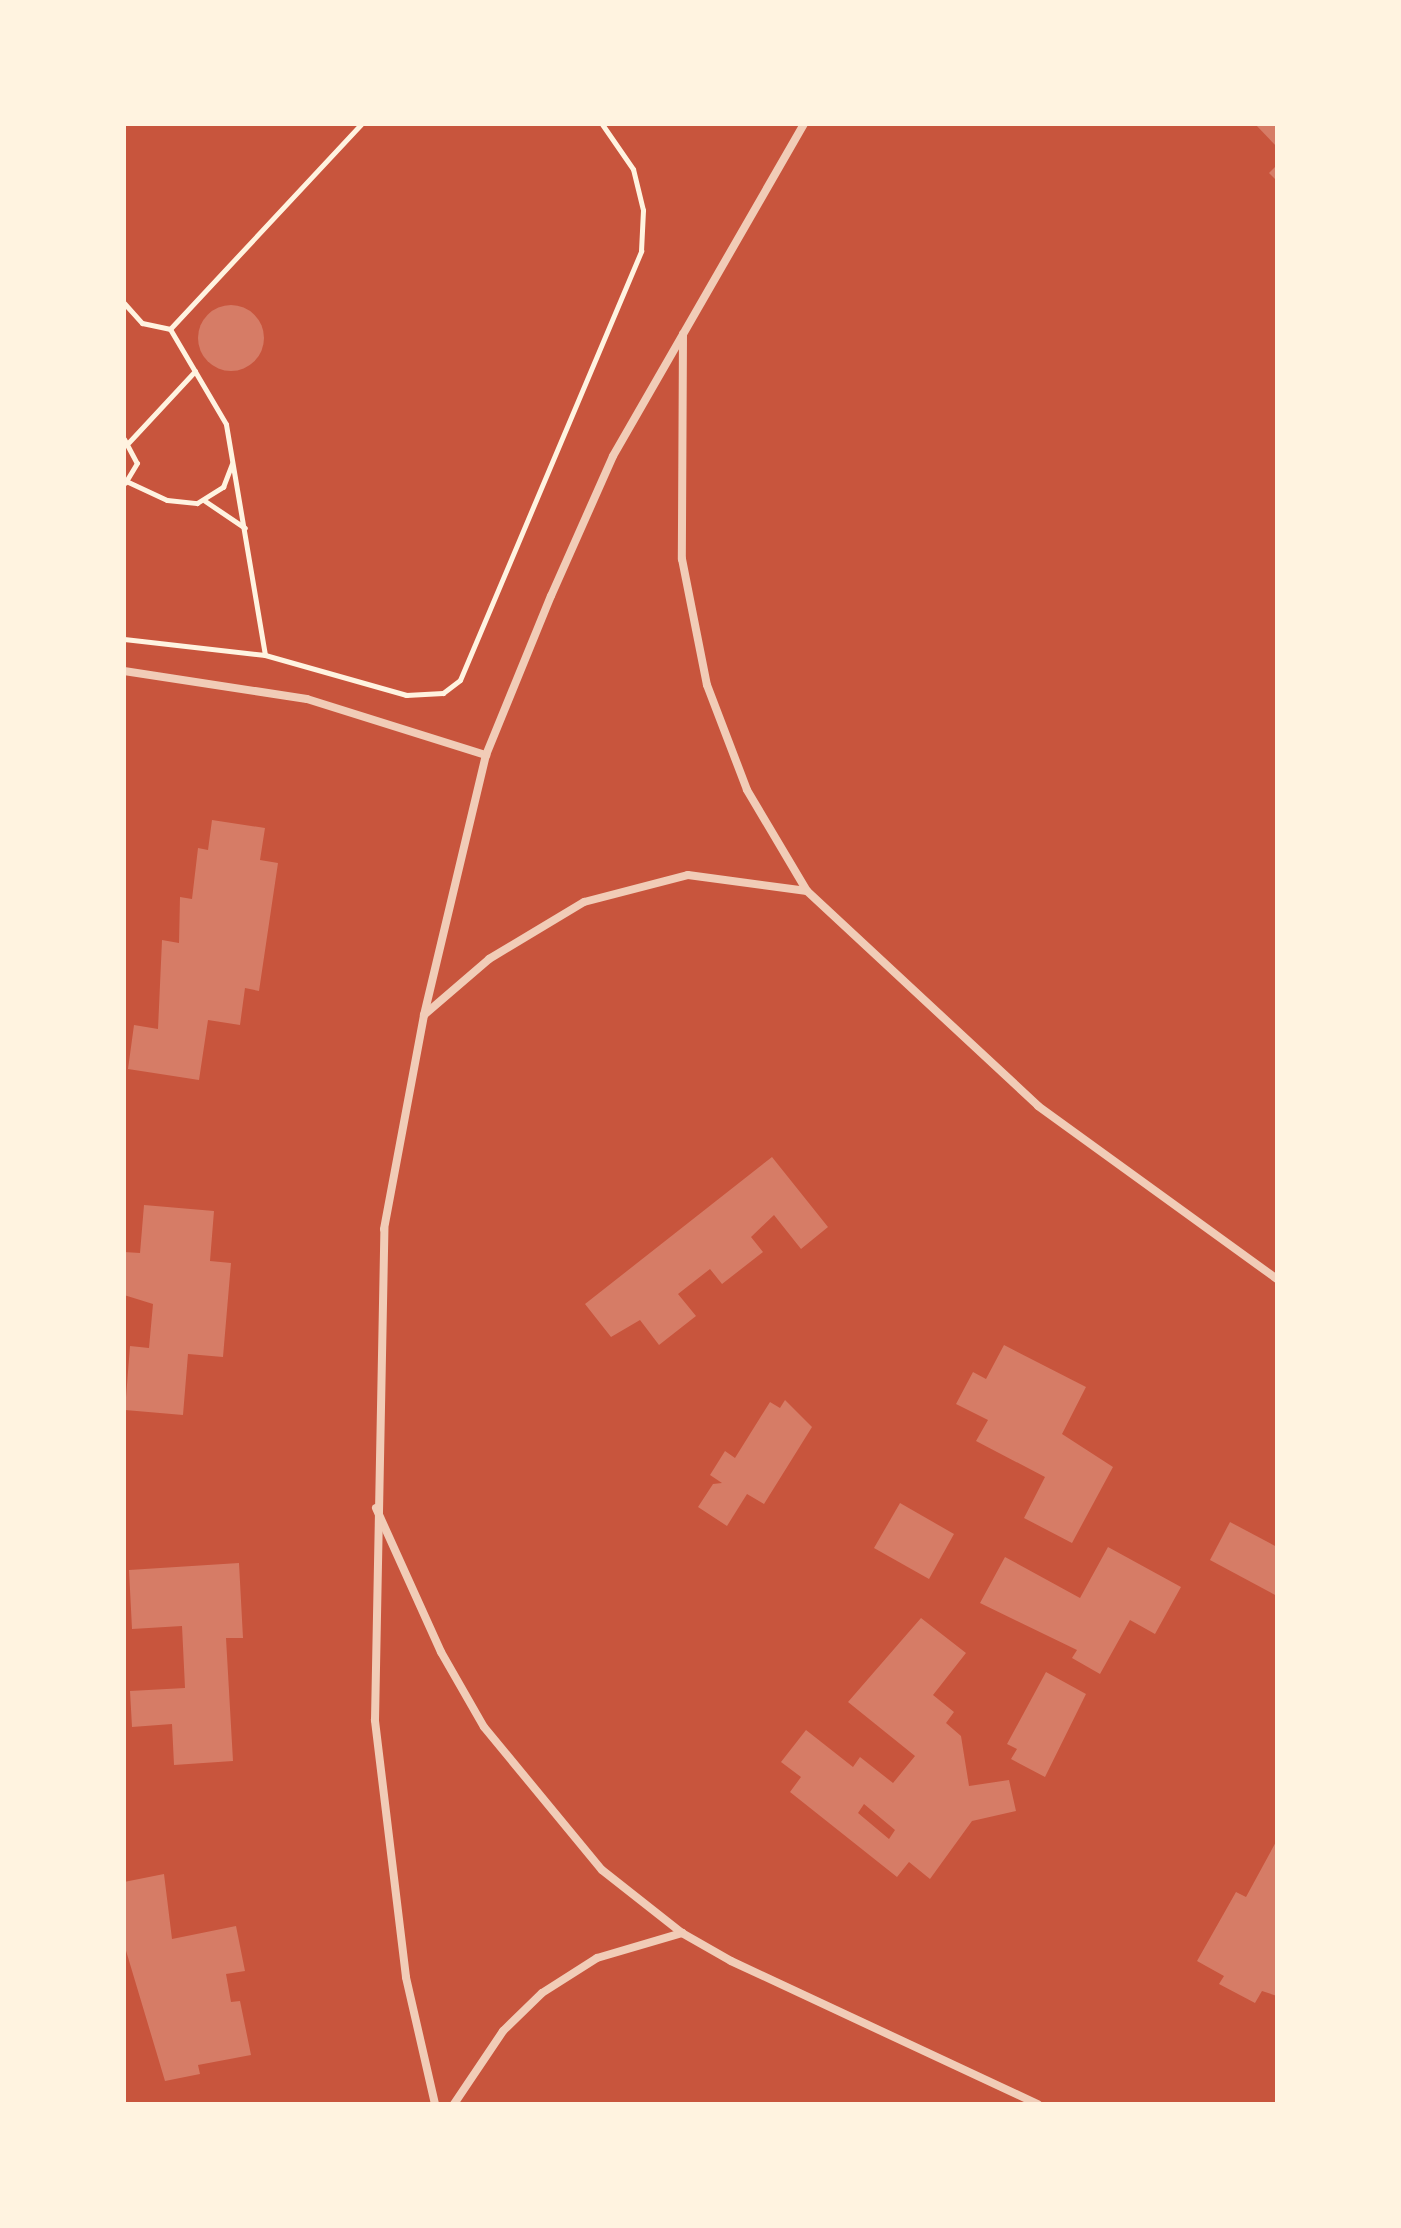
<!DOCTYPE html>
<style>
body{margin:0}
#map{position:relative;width:1401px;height:2228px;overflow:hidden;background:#c8553d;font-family:"Asap Condensed",sans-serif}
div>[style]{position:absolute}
.building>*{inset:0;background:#d67c66}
.round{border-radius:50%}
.path>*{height:5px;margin:-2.5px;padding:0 2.5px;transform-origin:2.5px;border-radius:2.5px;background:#fff3e0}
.minor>*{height:8px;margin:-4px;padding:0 4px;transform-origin:4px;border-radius:4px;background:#f1ccb7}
span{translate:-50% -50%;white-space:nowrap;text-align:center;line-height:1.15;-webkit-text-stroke:8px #fff3e0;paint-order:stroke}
.frame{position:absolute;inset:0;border:126px solid #fff3e0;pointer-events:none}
</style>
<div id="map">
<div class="building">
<i style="clip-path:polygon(1255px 124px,1277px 124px,1277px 147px)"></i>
<i style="clip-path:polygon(1277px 165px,1277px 181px,1269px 173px)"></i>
<i class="round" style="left:198px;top:305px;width:66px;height:66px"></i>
<i style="clip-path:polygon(212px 820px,265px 828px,260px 860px,278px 863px,259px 991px,245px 988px,240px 1025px,208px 1020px,199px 1080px,128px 1069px,134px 1025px,158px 1029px,162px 940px,179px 943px,180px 897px,192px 899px,198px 848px,208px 850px)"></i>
<i style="clip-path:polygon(772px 1157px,828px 1227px,801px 1249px,774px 1215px,751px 1237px,763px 1252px,722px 1284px,710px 1269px,678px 1294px,696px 1316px,659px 1345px,640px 1320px,611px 1337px,585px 1304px)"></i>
<i style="clip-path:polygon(144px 1205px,214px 1211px,210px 1261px,231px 1263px,223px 1357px,188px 1354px,183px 1415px,125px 1410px,130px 1346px,149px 1348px,153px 1304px,124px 1295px,124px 1252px,140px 1253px)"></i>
<i style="clip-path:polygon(1004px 1345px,1086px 1387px,1062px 1434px,1113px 1467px,1072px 1543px,1024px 1518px,1045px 1477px,976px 1441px,988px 1420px,956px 1404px,973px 1372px,986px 1379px)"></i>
<i style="clip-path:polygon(785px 1400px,812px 1427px,764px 1504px,747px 1494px,727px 1526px,698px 1507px,713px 1484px,722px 1483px,710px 1475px,725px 1451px,735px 1458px,770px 1402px,780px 1408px)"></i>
<i style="clip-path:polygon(900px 1503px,954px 1534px,929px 1579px,874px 1548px)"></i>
<i style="clip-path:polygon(1230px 1522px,1277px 1547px,1277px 1596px,1210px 1560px)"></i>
<i style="clip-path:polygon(1108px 1547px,1181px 1587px,1155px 1634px,1130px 1620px,1100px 1674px,1072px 1658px,1077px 1650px,980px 1603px,1005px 1557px,1080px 1598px)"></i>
<i style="clip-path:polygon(239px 1563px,243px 1638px,226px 1638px,233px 1761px,174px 1765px,172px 1724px,132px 1727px,130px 1691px,185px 1688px,182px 1626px,132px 1629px,129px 1570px)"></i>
<i style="clip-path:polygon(evenodd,921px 1618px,966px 1653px,933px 1695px,954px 1712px,946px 1723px,961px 1736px,969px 1786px,1009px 1780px,1016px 1811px,972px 1821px,930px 1879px,909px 1862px,897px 1877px,790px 1792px,801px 1777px,781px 1762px,806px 1730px,853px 1767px,860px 1757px,893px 1783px,915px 1756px,848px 1702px,921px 1618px,864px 1804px,895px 1830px,889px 1839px,858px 1813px,864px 1804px)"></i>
<i style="clip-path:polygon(1046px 1672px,1086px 1694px,1045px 1777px,1011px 1759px,1017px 1749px,1007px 1744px)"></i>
<i style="clip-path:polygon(1277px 1840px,1277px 1996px,1262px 1991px,1255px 2003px,1219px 1984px,1224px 1976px,1197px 1961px,1236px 1892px,1246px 1897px)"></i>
<i style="clip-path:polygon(164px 1874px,172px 1939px,236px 1926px,245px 1971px,226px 1974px,231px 2002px,240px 2001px,251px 2055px,198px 2065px,200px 2074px,165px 2081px,124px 1944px,124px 1882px)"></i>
</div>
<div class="path">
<i style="left:124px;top:303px;width:27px;rotate:48deg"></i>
<i style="left:142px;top:323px;width:29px;rotate:12deg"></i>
<i style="left:124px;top:439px;width:27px;rotate:62deg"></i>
<i style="left:137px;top:463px;width:23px;rotate:121deg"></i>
<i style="left:129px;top:442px;width:97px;rotate:-47.1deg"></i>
<i style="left:126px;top:481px;width:45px;rotate:24.9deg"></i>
<i style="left:167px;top:500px;width:30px;rotate:6deg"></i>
<i style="left:197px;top:503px;width:31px;rotate:-32deg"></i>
<i style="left:223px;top:487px;width:25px;rotate:-69deg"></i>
<i style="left:205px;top:501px;width:48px;rotate:34deg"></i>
<i style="left:124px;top:639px;width:142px;rotate:6.5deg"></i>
<i style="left:265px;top:655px;width:147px;rotate:15.8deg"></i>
<i style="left:406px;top:695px;width:37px;rotate:-3deg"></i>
<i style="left:443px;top:693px;width:21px;rotate:-37deg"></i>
<i style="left:460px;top:680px;width:466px;rotate:-67.1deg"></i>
<i style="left:641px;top:251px;width:41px;rotate:-87.2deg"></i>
<i style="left:643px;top:210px;width:42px;rotate:-103.7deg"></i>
<i style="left:633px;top:169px;width:55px;rotate:-124.6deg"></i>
<i style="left:265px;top:655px;width:234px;rotate:-99.6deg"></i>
<i style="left:226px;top:424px;width:110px;rotate:-120.5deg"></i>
<i style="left:170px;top:329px;width:280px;rotate:-47deg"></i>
</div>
<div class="minor">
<i style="left:683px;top:334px;width:225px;rotate:90.3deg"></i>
<i style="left:682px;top:559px;width:128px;rotate:78.8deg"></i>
<i style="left:707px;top:685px;width:112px;rotate:69.1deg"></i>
<i style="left:747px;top:790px;width:117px;rotate:59.3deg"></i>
<i style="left:807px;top:891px;width:316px;rotate:42.9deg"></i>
<i style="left:1038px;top:1106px;width:295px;rotate:35.9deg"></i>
<i style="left:124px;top:671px;width:185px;rotate:8.7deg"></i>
<i style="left:307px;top:699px;width:188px;rotate:17.4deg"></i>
<i style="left:424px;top:1015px;width:86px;rotate:-40.7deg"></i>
<i style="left:489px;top:959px;width:111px;rotate:-31deg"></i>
<i style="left:584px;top:902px;width:107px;rotate:-14.6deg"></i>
<i style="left:688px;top:875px;width:120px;rotate:7.7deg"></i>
<i style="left:376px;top:1508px;width:158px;rotate:65.7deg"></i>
<i style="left:441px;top:1652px;width:86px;rotate:60.2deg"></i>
<i style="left:484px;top:1727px;width:185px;rotate:50.5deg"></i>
<i style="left:602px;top:1870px;width:102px;rotate:38.2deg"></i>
<i style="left:682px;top:1933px;width:56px;rotate:29.7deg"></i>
<i style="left:731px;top:1961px;width:339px;rotate:25deg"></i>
<i style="left:435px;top:2104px;width:130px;rotate:-102.9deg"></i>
<i style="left:406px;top:1977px;width:259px;rotate:-96.9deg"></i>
<i style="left:375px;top:1720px;width:491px;rotate:-88.9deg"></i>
<i style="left:384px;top:1229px;width:218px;rotate:-79.4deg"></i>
<i style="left:424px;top:1015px;width:267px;rotate:-76.6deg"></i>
<i style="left:486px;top:755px;width:172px;rotate:-67.8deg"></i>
<i style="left:551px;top:596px;width:153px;rotate:-66.1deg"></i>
<i style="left:613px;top:456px;width:383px;rotate:-60.1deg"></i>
<i style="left:454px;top:2104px;width:88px;rotate:-56.1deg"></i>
<i style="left:503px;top:2031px;width:54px;rotate:-44.3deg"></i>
<i style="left:542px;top:1993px;width:65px;rotate:-32.5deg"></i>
<i style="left:597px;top:1958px;width:89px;rotate:-16.4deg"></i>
</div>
<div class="frame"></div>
</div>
